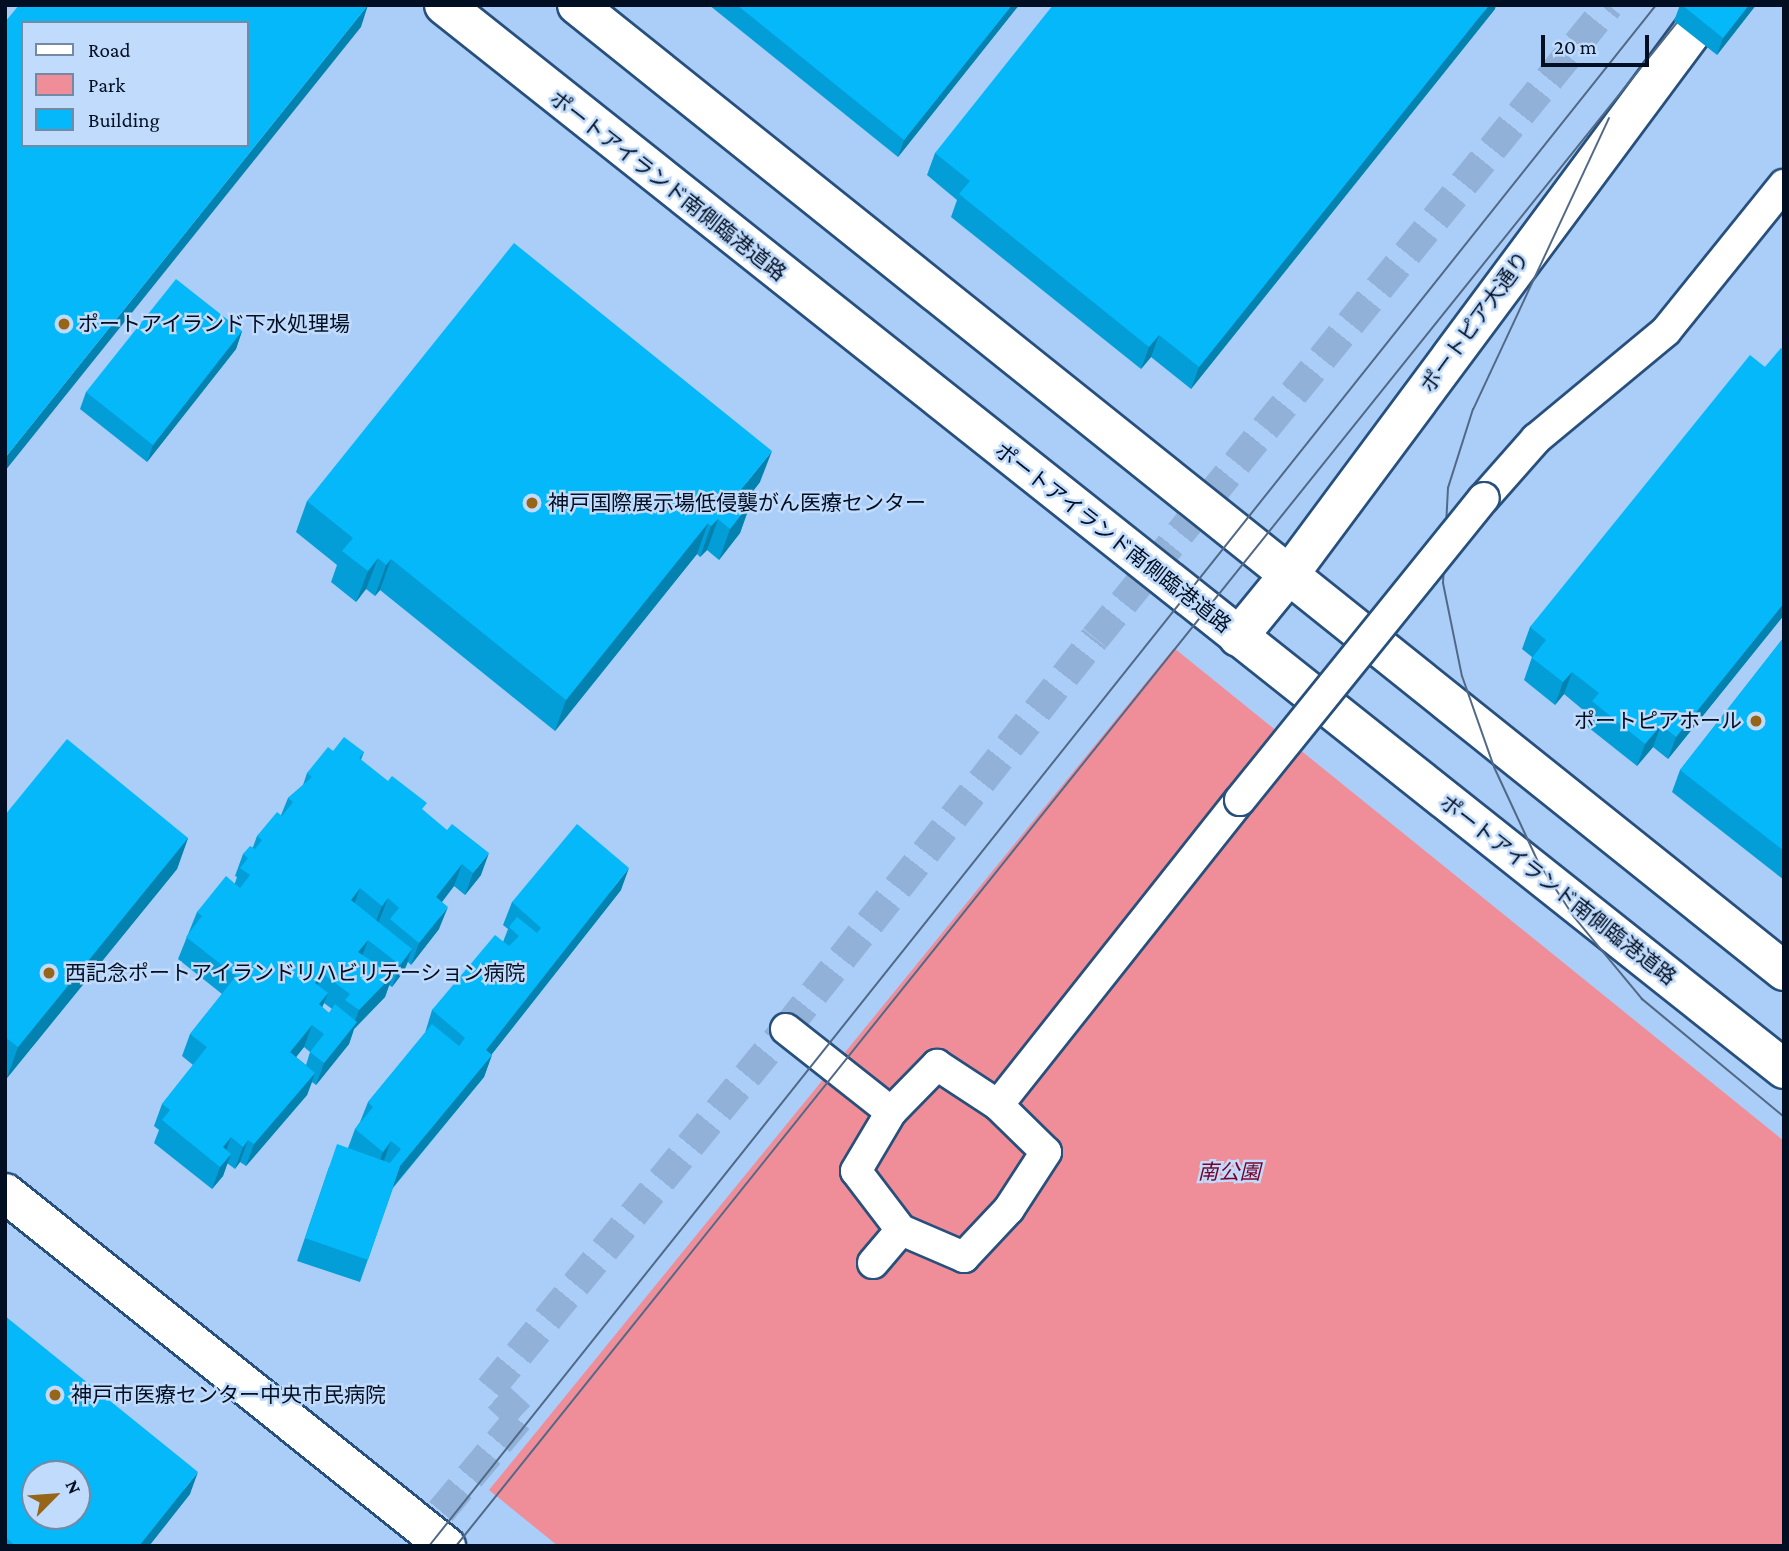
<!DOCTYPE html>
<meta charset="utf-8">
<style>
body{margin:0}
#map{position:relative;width:1789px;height:1551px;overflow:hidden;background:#abcef9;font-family:"Crimson Pro","Noto Sans JP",serif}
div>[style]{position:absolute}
.green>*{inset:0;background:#ef8d98}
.pedestrian-tunnel>*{height:30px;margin-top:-15px;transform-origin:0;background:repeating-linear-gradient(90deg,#92b1d9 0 30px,transparent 0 45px)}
.roads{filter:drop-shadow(2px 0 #28507d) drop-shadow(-2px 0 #28507d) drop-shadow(0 2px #28507d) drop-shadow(0 -2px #28507d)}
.pedestrian>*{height:30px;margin:-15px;padding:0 15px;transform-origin:15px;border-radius:15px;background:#fff}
.tertiary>*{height:38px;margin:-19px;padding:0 19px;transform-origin:19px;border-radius:19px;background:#fff}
.tram>*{height:2px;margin:-1px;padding:0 1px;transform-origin:1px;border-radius:1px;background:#516987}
.bridges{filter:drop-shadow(2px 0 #28507d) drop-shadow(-2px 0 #28507d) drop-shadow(0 2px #28507d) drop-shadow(0 -2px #28507d)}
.pedestrian-bridge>*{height:30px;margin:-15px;padding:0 15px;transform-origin:15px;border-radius:15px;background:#fff}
.wall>*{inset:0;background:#039ed7}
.shaded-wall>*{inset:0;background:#0381af}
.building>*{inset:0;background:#04b8fa}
.dots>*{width:19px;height:19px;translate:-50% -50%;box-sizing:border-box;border:4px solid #c0dbfb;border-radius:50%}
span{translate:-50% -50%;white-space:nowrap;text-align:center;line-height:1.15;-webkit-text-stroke:5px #c0dbfb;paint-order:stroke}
.street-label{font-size:21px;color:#020f22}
.poi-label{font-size:21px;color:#020f22}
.left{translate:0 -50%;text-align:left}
.right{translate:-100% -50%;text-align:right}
.park-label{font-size:21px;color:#790228;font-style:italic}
.frame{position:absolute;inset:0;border:7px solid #020f22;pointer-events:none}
.legend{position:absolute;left:21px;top:21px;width:228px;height:126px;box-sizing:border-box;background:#c0dbfb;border:2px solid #7489a4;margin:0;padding:9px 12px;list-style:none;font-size:21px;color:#020f22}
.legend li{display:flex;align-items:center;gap:14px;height:35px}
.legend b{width:35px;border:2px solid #7489a4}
.north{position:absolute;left:21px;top:1460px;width:70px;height:70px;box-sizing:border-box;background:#c0dbfb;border:2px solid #7489a4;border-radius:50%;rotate:65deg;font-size:19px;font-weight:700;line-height:28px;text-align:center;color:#020f22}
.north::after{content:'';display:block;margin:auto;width:24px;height:32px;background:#966517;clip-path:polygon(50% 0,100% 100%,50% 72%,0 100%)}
.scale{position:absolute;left:1541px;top:35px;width:108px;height:32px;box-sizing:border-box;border:4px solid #020f22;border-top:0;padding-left:9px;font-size:21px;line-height:24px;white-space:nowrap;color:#020f22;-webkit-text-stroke:5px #c0dbfb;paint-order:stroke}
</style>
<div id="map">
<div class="green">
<i style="clip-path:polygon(1174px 648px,1784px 1141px,1784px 1546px,558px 1546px,489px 1490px)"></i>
</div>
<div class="pedestrian-tunnel">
<i style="left:412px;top:1546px;width:168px;rotate:-50.1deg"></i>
<i style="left:520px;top:1417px;width:41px;rotate:-137deg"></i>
<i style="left:490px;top:1389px;width:466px;rotate:-50.6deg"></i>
<i style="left:786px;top:1029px;width:498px;rotate:-51.7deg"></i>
<i style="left:1095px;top:638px;width:815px;rotate:-50.92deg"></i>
</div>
<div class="roads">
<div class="pedestrian">
<i style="left:1484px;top:498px;width:79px;rotate:-48.6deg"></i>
<i style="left:1536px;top:439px;width:169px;rotate:-39.7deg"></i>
<i style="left:1666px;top:331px;width:188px;rotate:-51.1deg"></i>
<i style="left:786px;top:1029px;width:134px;rotate:38.3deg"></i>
<i style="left:937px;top:1065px;width:73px;rotate:33.3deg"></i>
<i style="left:998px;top:1105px;width:67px;rotate:44.4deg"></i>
<i style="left:1046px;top:1152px;width:68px;rotate:123deg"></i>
<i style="left:1009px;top:1209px;width:66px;rotate:133.2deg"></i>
<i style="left:964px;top:1257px;width:69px;rotate:-156.8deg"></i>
<i style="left:901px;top:1230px;width:74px;rotate:-127.3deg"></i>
<i style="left:856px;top:1171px;width:69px;rotate:-59.3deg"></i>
<i style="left:891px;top:1112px;width:66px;rotate:-45.6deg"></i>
<i style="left:998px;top:1105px;width:389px;rotate:-51.6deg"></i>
<i style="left:873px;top:1263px;width:43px;rotate:-49.7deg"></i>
</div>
<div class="tertiary">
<i style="left:444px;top:5px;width:1711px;rotate:38.45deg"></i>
<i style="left:577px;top:5px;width:1546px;rotate:38.67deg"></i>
<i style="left:1238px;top:637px;width:84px;rotate:-50.8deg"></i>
<i style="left:1291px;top:572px;width:706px;rotate:-53.41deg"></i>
<i style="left:5px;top:1193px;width:565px;rotate:38.68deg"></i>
</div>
</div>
<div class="tram">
<i style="left:1609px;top:118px;width:321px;rotate:115deg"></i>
<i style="left:1473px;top:409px;width:83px;rotate:107.6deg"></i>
<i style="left:1448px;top:488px;width:95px;rotate:93deg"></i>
<i style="left:1443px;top:583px;width:95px;rotate:78.5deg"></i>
<i style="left:1462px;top:676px;width:96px;rotate:70.6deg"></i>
<i style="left:1494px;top:767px;width:105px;rotate:65.1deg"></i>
<i style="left:1538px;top:862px;width:66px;rotate:56.8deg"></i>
<i style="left:1574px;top:917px;width:107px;rotate:50.3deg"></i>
<i style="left:1642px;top:999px;width:185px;rotate:39.7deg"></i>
<i style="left:429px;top:1546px;width:1970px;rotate:-51.47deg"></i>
<i style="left:456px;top:1546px;width:1975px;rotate:-51.29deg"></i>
</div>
<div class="bridges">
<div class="pedestrian-bridge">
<i style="left:1240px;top:800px;width:388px;rotate:-51.1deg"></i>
</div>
</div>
<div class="wall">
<i style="clip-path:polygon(709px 5px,1019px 5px,898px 157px)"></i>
<i style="clip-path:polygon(1680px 5px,1756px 5px,1717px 55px,1674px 21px)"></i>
<i style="clip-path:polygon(1495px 9px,1191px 389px,1151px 357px,1141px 369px,951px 217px,957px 200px,927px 175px,935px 153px)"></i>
<i style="clip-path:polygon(242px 331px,236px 349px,147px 462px,80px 409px,86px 392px)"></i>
<i style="clip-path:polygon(1784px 350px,1784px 615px,1668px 759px,1653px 747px,1637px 766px,1584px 724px,1588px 714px,1564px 694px,1555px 705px,1524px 680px,1532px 657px,1522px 649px,1530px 627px,1765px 367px)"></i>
<i style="clip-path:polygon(760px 482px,747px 499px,751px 502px,740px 533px,719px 560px,707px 550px,700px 557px,697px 554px,555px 731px,380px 590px,375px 596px,366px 589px,356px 602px,331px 582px,337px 565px,296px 532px,307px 501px)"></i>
<i style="clip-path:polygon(1784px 637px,1784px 880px,1672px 792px,1680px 770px)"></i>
<i style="clip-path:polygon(evenodd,333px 751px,364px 752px,361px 760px,424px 811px,481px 875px,465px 895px,454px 886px,442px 902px,439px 929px,411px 965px,408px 962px,404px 971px,392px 987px,389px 985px,385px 997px,354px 1029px,349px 1044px,316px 1085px,312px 1082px,307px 1095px,246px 1166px,240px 1162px,235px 1169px,227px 1163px,223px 1176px,212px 1189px,154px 1143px,159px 1130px,154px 1126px,162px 1104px,193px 1065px,182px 1056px,190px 1034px,222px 994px,178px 959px,197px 912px,235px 883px,237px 877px,235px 876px,243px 854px,253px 847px,257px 836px,281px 815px,288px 798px,303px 785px,307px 773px,333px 751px,324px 1003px,332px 1009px,329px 1013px,322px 1007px,324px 1003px,333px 751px,304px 1047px,310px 1052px,306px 1065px,296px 1057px,304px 1047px)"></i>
<i style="clip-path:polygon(5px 815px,188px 838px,177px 869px,7px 1078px,5px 1077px)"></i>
<i style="clip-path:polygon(621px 890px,492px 1054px,484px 1077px,393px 1188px,360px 1282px,297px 1261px,329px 1167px,348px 1148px,355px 1129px,360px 1122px,368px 1102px,425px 1033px,432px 1010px,503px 942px,508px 929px,503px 925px,512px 902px)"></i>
<i style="clip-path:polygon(5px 1316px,190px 1494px,149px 1546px,5px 1546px)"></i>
</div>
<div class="shaded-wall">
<i style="clip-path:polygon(368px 5px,361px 27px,5px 471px,5px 458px)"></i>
<i style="clip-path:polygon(1012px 5px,1019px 5px,898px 157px,904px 140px)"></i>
<i style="clip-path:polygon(1489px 5px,1496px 5px,1495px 9px,1191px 389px,1199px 367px)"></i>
<i style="clip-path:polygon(1749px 5px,1756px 5px,1717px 55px,1723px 38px)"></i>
<i style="clip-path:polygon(242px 331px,236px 349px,147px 462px,153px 445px)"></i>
<i style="clip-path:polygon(1159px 335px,1151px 357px,1141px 369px,1149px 347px)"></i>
<i style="clip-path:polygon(772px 451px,760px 482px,728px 523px,739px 492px)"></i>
<i style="clip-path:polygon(751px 502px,740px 533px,719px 560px,730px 529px)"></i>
<i style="clip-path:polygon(718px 519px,707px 550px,700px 557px,711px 526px)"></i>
<i style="clip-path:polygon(708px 523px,697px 554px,555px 731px,566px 700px)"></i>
<i style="clip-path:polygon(378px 558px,366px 589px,356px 602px,368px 571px)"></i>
<i style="clip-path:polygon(391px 559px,380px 590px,375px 596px,386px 565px)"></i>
<i style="clip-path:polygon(1784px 603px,1784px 615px,1668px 759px,1676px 737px)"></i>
<i style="clip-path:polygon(1572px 672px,1564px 694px,1555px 705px,1563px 682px)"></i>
<i style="clip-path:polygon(1661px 725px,1653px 747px,1637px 766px,1645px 744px)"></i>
<i style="clip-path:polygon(188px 838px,177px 869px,7px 1078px,18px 1047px)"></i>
<i style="clip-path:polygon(489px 853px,481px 875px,465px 895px,473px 873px)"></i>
<i style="clip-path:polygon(462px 864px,454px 886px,428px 920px,436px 897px)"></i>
<i style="clip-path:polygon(629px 868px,621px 890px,480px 1069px,492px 1055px,484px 1077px,392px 1188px,400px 1166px,486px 1050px)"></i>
<i style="clip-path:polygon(360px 888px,352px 910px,351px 900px)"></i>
<i style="clip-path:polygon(388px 898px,379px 921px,373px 928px,382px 906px)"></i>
<i style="clip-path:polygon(448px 907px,439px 929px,411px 965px,419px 943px)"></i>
<i style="clip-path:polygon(368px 940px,360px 962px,358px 952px)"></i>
<i style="clip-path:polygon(412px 949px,404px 971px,392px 987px,400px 965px)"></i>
<i style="clip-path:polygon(322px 973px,314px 995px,315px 983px)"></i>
<i style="clip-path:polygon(393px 975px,385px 997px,354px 1029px,349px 1044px,316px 1085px,324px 1063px,353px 1027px,359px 1010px)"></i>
<i style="clip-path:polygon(328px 993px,319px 1015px,319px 1004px)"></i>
<i style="clip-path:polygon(312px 1025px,304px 1047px,282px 1075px,290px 1052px)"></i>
<i style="clip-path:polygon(315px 1073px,307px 1095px,246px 1166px,254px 1144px)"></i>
<i style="clip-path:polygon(231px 1137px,223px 1160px,223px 1147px)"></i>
<i style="clip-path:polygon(248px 1140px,240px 1162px,235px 1169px,243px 1147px)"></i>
<i style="clip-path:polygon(391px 1141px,383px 1163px,375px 1174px,383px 1152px)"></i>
<i style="clip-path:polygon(231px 1154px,223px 1176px,212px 1189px,220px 1167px)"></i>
<i style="clip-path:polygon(198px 1472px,190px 1494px,149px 1546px,139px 1546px)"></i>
</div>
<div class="building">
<i style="clip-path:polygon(evenodd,19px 5px,368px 5px,5px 458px,5px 22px,19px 5px,23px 23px,247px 23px,247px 145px,23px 145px,23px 23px)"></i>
<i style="clip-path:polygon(737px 5px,1012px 5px,904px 140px)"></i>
<i style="clip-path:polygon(1053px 5px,1489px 5px,1199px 367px,1159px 335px,1149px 347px,959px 194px,970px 181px,935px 153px)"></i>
<i style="clip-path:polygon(1682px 5px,1749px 5px,1723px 38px)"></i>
<i style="clip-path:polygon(514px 243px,772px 451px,739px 492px,751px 502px,730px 529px,718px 519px,711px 526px,708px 523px,566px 700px,391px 559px,386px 565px,378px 558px,368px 571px,342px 551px,353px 538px,307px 501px)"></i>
<i style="clip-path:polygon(176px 279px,242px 331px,153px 445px,86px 392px)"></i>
<i style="clip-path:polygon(1781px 348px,1784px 350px,1784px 603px,1676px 737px,1661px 725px,1645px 744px,1592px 701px,1599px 693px,1572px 672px,1563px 682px,1532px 658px,1546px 640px,1530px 627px,1750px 355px,1765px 367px)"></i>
<i style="clip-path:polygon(1784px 637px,1784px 851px,1680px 770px)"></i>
<i style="clip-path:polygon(344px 737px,364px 752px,359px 758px,388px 781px,392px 776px,427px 803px,422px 809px,447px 830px,452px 824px,489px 853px,473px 873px,462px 864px,436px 897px,448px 907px,419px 943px,390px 919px,399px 908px,388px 898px,382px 906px,360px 888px,351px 900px,412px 949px,400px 965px,368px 940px,358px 952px,393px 975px,359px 1010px,345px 1000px,350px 994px,322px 973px,315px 983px,328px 993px,319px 1004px,329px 1013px,335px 1004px,357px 1022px,324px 1063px,310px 1052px,324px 1034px,312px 1025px,290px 1052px,315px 1073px,254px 1144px,248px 1140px,243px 1147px,231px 1137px,223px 1147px,231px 1154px,220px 1167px,162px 1120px,170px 1110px,162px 1104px,207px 1047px,190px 1034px,236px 976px,186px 937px,202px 916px,197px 912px,226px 876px,240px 888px,250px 875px,240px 868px,248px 858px,243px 854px,250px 846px,255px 849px,262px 840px,257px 836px,277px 812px,282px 816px,293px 802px,288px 798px,312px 777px,307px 773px,328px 747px,333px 751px)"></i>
<i style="clip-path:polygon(67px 739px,188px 838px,18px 1047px,5px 1037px,5px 815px)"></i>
<i style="clip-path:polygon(577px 824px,629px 868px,486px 1050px,492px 1055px,400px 1166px,368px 1260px,305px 1238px,337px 1144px,390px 1163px,401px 1149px,391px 1141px,383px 1152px,355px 1129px,373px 1107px,368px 1102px,432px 1024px,459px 1046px,465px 1038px,432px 1010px,495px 935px,509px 946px,519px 936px,509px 927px,517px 917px,537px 933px,541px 928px,512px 902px)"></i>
<i style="clip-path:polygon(evenodd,5px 1316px,198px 1472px,139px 1546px,16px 1546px,5px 1537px,5px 1316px,35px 1474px,77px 1474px,77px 1516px,35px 1516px,35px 1474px)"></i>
</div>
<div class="dots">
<i style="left:64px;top:324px;background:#966517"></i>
<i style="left:532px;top:503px;background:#966517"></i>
<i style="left:1756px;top:721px;background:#966517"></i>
<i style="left:49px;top:973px;background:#966517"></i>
<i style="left:55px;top:1395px;background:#966517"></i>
</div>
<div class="street-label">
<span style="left:668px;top:186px;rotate:38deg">ポートアイランド南側臨港道路</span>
<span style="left:1475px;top:322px;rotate:-54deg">ポートピア大通り</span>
<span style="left:1113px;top:538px;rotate:38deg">ポートアイランド南側臨港道路</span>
<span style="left:1558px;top:890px;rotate:38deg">ポートアイランド南側臨港道路</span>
</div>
<div class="poi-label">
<span class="left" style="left:78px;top:324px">ポートアイランド下水処理場</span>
<span class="left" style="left:548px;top:503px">神戸国際展示場低侵襲がん医療センター</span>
<span class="right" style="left:1742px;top:721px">ポートピアホール</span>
<span class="left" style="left:65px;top:973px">西記念ポートアイランドリハビリテーション病院</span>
<span class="left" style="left:71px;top:1395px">神戸市医療センター中央市民病院</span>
</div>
<div class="park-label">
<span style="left:1229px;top:1172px">南公園</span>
</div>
<div class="frame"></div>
<ul class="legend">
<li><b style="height:9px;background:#fff"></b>Road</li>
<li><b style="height:19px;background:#ef8d98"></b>Park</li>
<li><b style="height:19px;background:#04b8fa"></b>Building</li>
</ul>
<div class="north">N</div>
<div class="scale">20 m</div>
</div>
